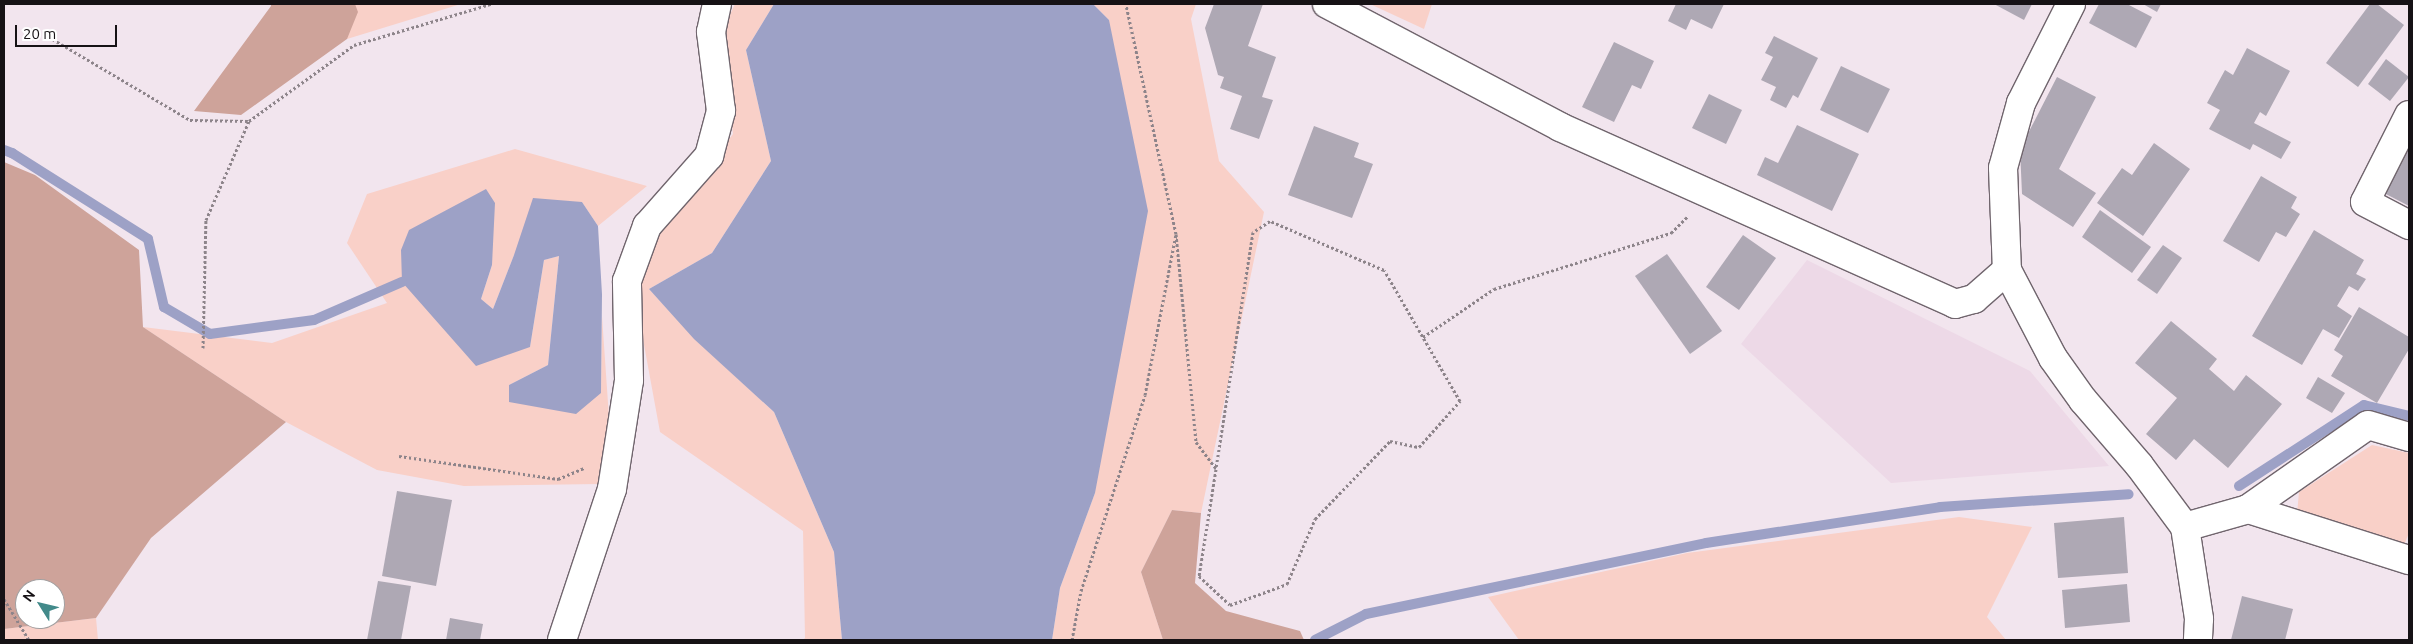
<!DOCTYPE html>
<style>
body{margin:0}
#map{position:relative;width:2413px;height:644px;overflow:hidden;background:#f2e5ee;font-family:Ubuntu,sans-serif}
div>[style]{position:absolute}
.built>*{inset:0;background:#edd9e7}
.green>*{inset:0;background:#f9d0c8}
.forest>*{inset:0;background:#cea39a}
.water>*{inset:0;background:#9da1c6}
.stream>*{height:10px;margin:-5px;padding:0 5px;transform-origin:5px;border-radius:5px;background:#9da1c6}
.building>*{inset:0;background:#aea8b4}
.path>*{height:3px;margin-top:-1.5px;transform-origin:0;background:repeating-linear-gradient(90deg,#8d848a 0 2.5px,transparent 0 5px)}
.roads{filter:drop-shadow(1px 0 #70656d) drop-shadow(-1px 0 #70656d) drop-shadow(0 1px #70656d) drop-shadow(0 -1px #70656d)}
.minor>*{height:28px;margin:-14px;padding:0 14px;transform-origin:14px;border-radius:14px;background:#fff}
span{translate:-50% -50%;white-space:nowrap;text-align:center;line-height:1.15;-webkit-text-stroke:5px #fff;paint-order:stroke}
.frame{position:absolute;inset:0;border:5px solid #161215;pointer-events:none}
.north{position:absolute;left:15px;top:579px;width:50px;height:50px;box-sizing:border-box;background:#fff;border:1px solid #a2a0a1;border-radius:50%;rotate:306deg;font-size:14px;font-weight:700;line-height:20px;text-align:center;color:#161215}
.north::after{content:'';display:block;margin:auto;width:18px;height:22px;background:#428a8a;clip-path:polygon(50% 0,100% 100%,50% 72%,0 100%)}
.scale{position:absolute;left:15px;top:25px;width:102px;height:22px;box-sizing:border-box;border:2px solid #161215;border-top:0;padding-left:6px;font-size:15px;line-height:18px;white-space:nowrap;color:#161215;-webkit-text-stroke:4px #fff;paint-order:stroke}
</style>
<div id="map">
<div class="built">
<i style="clip-path:polygon(1807px 260px,2030px 371px,2109px 466px,1891px 483px,1741px 344px)"></i>
</div>
<div class="green">
<i style="clip-path:polygon(337px 4px,461px 4px,347px 39px)"></i>
<i style="clip-path:polygon(735px 4px,774px 4px,746px 50px,771px 161px,712px 253px,649px 289px,695px 339px,774px 412px,834px 552px,842px 640px,803px 640px,805px 638px,803px 531px,660px 432px,636px 301px,653px 241px,733px 134px,723px 29px)"></i>
<i style="clip-path:polygon(1093px 4px,1196px 4px,1191px 19px,1219px 161px,1264px 212px,1201px 513px,1172px 510px,1141px 572px,1163px 640px,1052px 640px,1060px 588px,1095px 493px,1109px 20px)"></i>
<i style="clip-path:polygon(1370px 4px,1432px 4px,1424px 29px)"></i>
<i style="clip-path:polygon(515px 149px,647px 186px,598px 226px,582px 202px,514px 255px,493px 309px,481px 299px,492px 265px,410px 230px,530px 347px,544px 260px,559px 256px,548px 365px,509px 385px,601px 393px,602px 316px,610px 432px,600px 484px,464px 486px,377px 470px,286px 422px,143px 327px,272px 343px,387px 303px,347px 243px,367px 194px)"></i>
<i style="clip-path:polygon(2372px 445px,2409px 453px,2409px 533px,2402px 550px,2297px 514px,2299px 492px)"></i>
<i style="clip-path:polygon(1959px 517px,2032px 527px,1987px 617px,2006px 640px,1519px 640px,1488px 597px,1687px 553px)"></i>
<i style="clip-path:polygon(96px 618px,98px 640px,4px 640px,4px 629px)"></i>
</div>
<div class="forest">
<i style="clip-path:polygon(271px 4px,355px 4px,358px 12px,347px 39px,241px 115px,194px 111px,271px 6px)"></i>
<i style="clip-path:polygon(evenodd,4px 162px,35px 175px,139px 250px,143px 327px,286px 422px,151px 538px,96px 618px,4px 629px,4px 162px,25px 589px,55px 589px,55px 619px,25px 619px,25px 589px)"></i>
<i style="clip-path:polygon(1172px 510px,1201px 513px,1195px 583px,1226px 611px,1300px 631px,1304px 640px,1163px 640px,1141px 572px)"></i>
</div>
<div class="water">
<i style="clip-path:polygon(774px 4px,1093px 4px,1109px 20px,1148px 211px,1095px 493px,1060px 588px,1052px 640px,842px 640px,834px 552px,774px 412px,694px 339px,649px 289px,712px 253px,771px 161px,746px 50px)"></i>
<i style="clip-path:polygon(486px 189px,495px 203px,492px 265px,481px 299px,493px 309px,514px 255px,533px 198px,582px 202px,598px 226px,602px 294px,601px 393px,576px 414px,509px 402px,509px 385px,548px 365px,559px 256px,544px 260px,530px 347px,476px 366px,402px 282px,401px 250px,409px 230px)"></i>
</div>
<div class="stream">
<i style="left:4px;top:150px;width:9px;rotate:21deg"></i>
<i style="left:12px;top:153px;width:161px;rotate:32.3deg"></i>
<i style="left:148px;top:239px;width:70px;rotate:76.8deg"></i>
<i style="left:164px;top:307px;width:53px;rotate:30.4deg"></i>
<i style="left:210px;top:334px;width:105px;rotate:-7.7deg"></i>
<i style="left:314px;top:320px;width:96px;rotate:-23.4deg"></i>
<i style="left:2239px;top:486px;width:149px;rotate:-32.9deg"></i>
<i style="left:2364px;top:405px;width:46px;rotate:13.7deg"></i>
<i style="left:1315px;top:640px;width:57px;rotate:-27deg"></i>
<i style="left:1366px;top:614px;width:347px;rotate:-11.8deg"></i>
<i style="left:1706px;top:543px;width:237px;rotate:-8.7deg"></i>
<i style="left:1940px;top:507px;width:189px;rotate:-3.9deg"></i>
</div>
<div class="building">
<i style="clip-path:polygon(1214px 4px,1263px 4px,1248px 46px,1276px 57px,1262px 97px,1273px 100px,1259px 139px,1230px 129px,1242px 96px,1220px 88px,1224px 77px,1218px 75px,1205px 28px)"></i>
<i style="clip-path:polygon(1676px 4px,1724px 4px,1712px 29px,1691px 19px,1686px 30px,1668px 21px)"></i>
<i style="clip-path:polygon(1994px 4px,2032px 4px,2024px 20px)"></i>
<i style="clip-path:polygon(2099px 4px,2127px 4px,2152px 17px,2136px 48px,2089px 23px)"></i>
<i style="clip-path:polygon(2143px 4px,2161px 4px,2157px 12px)"></i>
<i style="clip-path:polygon(2370px 4px,2377px 4px,2404px 25px,2358px 87px,2326px 63px)"></i>
<i style="clip-path:polygon(1774px 36px,1818px 58px,1798px 98px,1793px 95px,1786px 108px,1770px 100px,1776px 87px,1761px 80px,1773px 57px,1765px 53px)"></i>
<i style="clip-path:polygon(1614px 42px,1654px 61px,1641px 89px,1632px 85px,1614px 122px,1582px 107px)"></i>
<i style="clip-path:polygon(2247px 48px,2290px 71px,2266px 116px,2260px 112px,2254px 123px,2291px 142px,2281px 159px,2253px 144px,2250px 150px,2209px 129px,2220px 110px,2207px 103px,2225px 70px,2233px 75px)"></i>
<i style="clip-path:polygon(2386px 59px,2409px 77px,2390px 101px,2368px 84px)"></i>
<i style="clip-path:polygon(1841px 66px,1890px 89px,1868px 133px,1820px 110px)"></i>
<i style="clip-path:polygon(2057px 77px,2096px 97px,2059px 169px,2096px 193px,2073px 227px,2022px 194px,2020px 149px)"></i>
<i style="clip-path:polygon(1709px 94px,1742px 110px,1726px 144px,1692px 128px)"></i>
<i style="clip-path:polygon(1797px 125px,1859px 154px,1832px 211px,1757px 175px,1765px 157px,1778px 163px)"></i>
<i style="clip-path:polygon(1314px 126px,1359px 143px,1354px 157px,1373px 164px,1352px 218px,1288px 195px)"></i>
<i style="clip-path:polygon(2409px 142px,2409px 206px,2382px 192px)"></i>
<i style="clip-path:polygon(2154px 143px,2190px 169px,2143px 236px,2097px 203px,2122px 168px,2132px 175px)"></i>
<i style="clip-path:polygon(2261px 176px,2297px 197px,2291px 208px,2300px 214px,2286px 237px,2276px 232px,2259px 262px,2223px 241px)"></i>
<i style="clip-path:polygon(2100px 210px,2151px 247px,2132px 273px,2082px 237px)"></i>
<i style="clip-path:polygon(2314px 230px,2364px 260px,2356px 274px,2366px 279px,2358px 291px,2349px 286px,2337px 306px,2352px 316px,2339px 338px,2323px 329px,2302px 365px,2252px 336px)"></i>
<i style="clip-path:polygon(1743px 235px,1776px 258px,1739px 310px,1706px 287px)"></i>
<i style="clip-path:polygon(2163px 245px,2182px 258px,2157px 294px,2137px 280px)"></i>
<i style="clip-path:polygon(1667px 254px,1722px 331px,1690px 354px,1635px 276px)"></i>
<i style="clip-path:polygon(2359px 307px,2409px 337px,2409px 349px,2377px 403px,2331px 376px,2343px 356px,2334px 350px)"></i>
<i style="clip-path:polygon(2171px 321px,2217px 359px,2209px 369px,2234px 391px,2246px 375px,2282px 404px,2228px 468px,2194px 439px,2176px 460px,2146px 434px,2177px 398px,2135px 363px)"></i>
<i style="clip-path:polygon(2318px 377px,2345px 393px,2332px 413px,2306px 398px)"></i>
<i style="clip-path:polygon(397px 491px,452px 500px,436px 586px,382px 576px)"></i>
<i style="clip-path:polygon(2124px 517px,2128px 573px,2058px 578px,2054px 523px)"></i>
<i style="clip-path:polygon(378px 581px,411px 586px,401px 640px,367px 640px)"></i>
<i style="clip-path:polygon(2127px 584px,2130px 622px,2065px 628px,2062px 590px)"></i>
<i style="clip-path:polygon(2242px 596px,2293px 609px,2285px 640px,2231px 640px)"></i>
<i style="clip-path:polygon(450px 618px,483px 624px,480px 640px,446px 640px)"></i>
</div>
<div class="path">
<i style="left:44px;top:34px;width:169px;rotate:30.5deg"></i>
<i style="left:190px;top:120px;width:59px;rotate:1deg"></i>
<i style="left:249px;top:121px;width:130px;rotate:-35.9deg"></i>
<i style="left:354px;top:45px;width:143px;rotate:-16.7deg"></i>
<i style="left:1176px;top:234px;width:209px;rotate:84.5deg"></i>
<i style="left:1196px;top:442px;width:34px;rotate:53deg"></i>
<i style="left:1216px;top:469px;width:108px;rotate:99deg"></i>
<i style="left:1199px;top:576px;width:42px;rotate:43.1deg"></i>
<i style="left:1230px;top:605px;width:61px;rotate:-20.2deg"></i>
<i style="left:1287px;top:584px;width:71px;rotate:-66.7deg"></i>
<i style="left:1315px;top:519px;width:108px;rotate:-46.1deg"></i>
<i style="left:1390px;top:441px;width:30px;rotate:12deg"></i>
<i style="left:1419px;top:447px;width:62px;rotate:-48.3deg"></i>
<i style="left:1460px;top:401px;width:151px;rotate:-120.1deg"></i>
<i style="left:1384px;top:270px;width:124px;rotate:-156.7deg"></i>
<i style="left:1270px;top:221px;width:20px;rotate:147deg"></i>
<i style="left:1253px;top:232px;width:240px;rotate:98.9deg"></i>
<i style="left:1423px;top:337px;width:86px;rotate:-34.1deg"></i>
<i style="left:1494px;top:289px;width:186px;rotate:-17.6deg"></i>
<i style="left:1671px;top:233px;width:23px;rotate:-45deg"></i>
<i style="left:203px;top:348px;width:128px;rotate:-88.7deg"></i>
<i style="left:206px;top:220px;width:108px;rotate:-66.5deg"></i>
<i style="left:399px;top:456px;width:161px;rotate:8.2deg"></i>
<i style="left:558px;top:479px;width:28px;rotate:-23deg"></i>
<i style="left:4px;top:599px;width:48px;rotate:58.6deg"></i>
<i style="left:1072px;top:640px;width:50px;rotate:-79.6deg"></i>
<i style="left:1081px;top:591px;width:206px;rotate:-71.9deg"></i>
<i style="left:1145px;top:395px;width:164px;rotate:-79.1deg"></i>
<i style="left:1176px;top:234px;width:235px;rotate:-102.3deg"></i>
</div>
<div class="roads">
<div class="minor">
<i style="left:1327px;top:4px;width:263px;rotate:27.8deg"></i>
<i style="left:1560px;top:127px;width:433px;rotate:24.1deg"></i>
<i style="left:1955px;top:304px;width:20px;rotate:-15deg"></i>
<i style="left:1974px;top:299px;width:44px;rotate:-41.3deg"></i>
<i style="left:2071px;top:4px;width:111px;rotate:116.8deg"></i>
<i style="left:2021px;top:103px;width:67px;rotate:105.5deg"></i>
<i style="left:2003px;top:168px;width:102px;rotate:87.8deg"></i>
<i style="left:2007px;top:270px;width:99px;rotate:62.4deg"></i>
<i style="left:2053px;top:358px;width:52px;rotate:54.5deg"></i>
<i style="left:2083px;top:400px;width:86px;rotate:49.3deg"></i>
<i style="left:2139px;top:465px;width:77px;rotate:53.4deg"></i>
<i style="left:2185px;top:527px;width:93px;rotate:81.3deg"></i>
<i style="left:2199px;top:619px;width:21px;rotate:93deg"></i>
<i style="left:2409px;top:115px;width:97px;rotate:116.8deg"></i>
<i style="left:2365px;top:202px;width:50px;rotate:27.6deg"></i>
<i style="left:2248px;top:509px;width:146px;rotate:-35deg"></i>
<i style="left:2368px;top:425px;width:43px;rotate:16.3deg"></i>
<i style="left:2185px;top:527px;width:66px;rotate:-15.9deg"></i>
<i style="left:2248px;top:509px;width:169px;rotate:17.6deg"></i>
<i style="left:562px;top:640px;width:159px;rotate:-71.7deg"></i>
<i style="left:612px;top:489px;width:110px;rotate:-81.1deg"></i>
<i style="left:629px;top:380px;width:99px;rotate:-91.2deg"></i>
<i style="left:627px;top:281px;width:59px;rotate:-70deg"></i>
<i style="left:647px;top:226px;width:94px;rotate:-48.5deg"></i>
<i style="left:709px;top:156px;width:47px;rotate:-75.1deg"></i>
<i style="left:721px;top:111px;width:80px;rotate:-97.2deg"></i>
<i style="left:711px;top:32px;width:29px;rotate:-78deg"></i>
</div>
</div>
<div class="frame"></div>
<div class="north">N</div>
<div class="scale">20 m</div>
</div>
